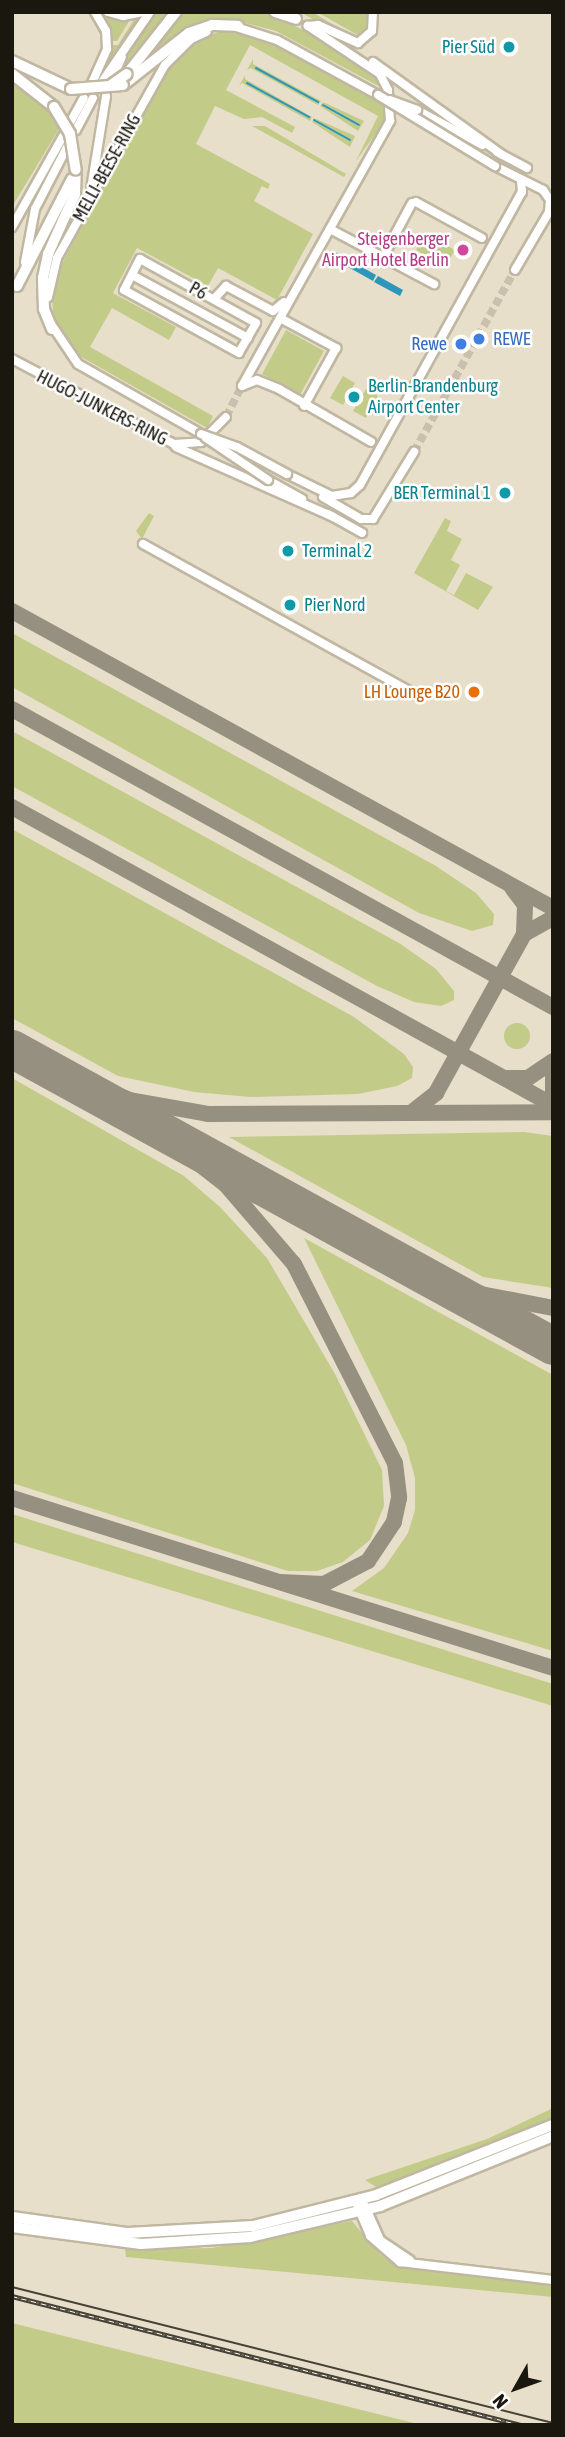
<!DOCTYPE html>
<meta charset="utf-8">
<style>
body{margin:0}
#map{position:relative;width:565px;height:2437px;overflow:hidden;background:#e8dfca;font-family:"Asap Condensed",sans-serif}
div>[style]{position:absolute}
.green>*{inset:0;background:#c3cb89}
.round{border-radius:50%}
.water>*{inset:0;background:#2d96bb}
.stream>*{height:2px;margin:-1px;padding:0 1px;transform-origin:1px;border-radius:1px;background:#2d96bb}
.taxiway>*{height:16px;margin:-8px;padding:0 8px;transform-origin:8px;border-radius:8px;background:#969080}
.runway>*{height:38px;margin:-19px;padding:0 19px;transform-origin:19px;border-radius:19px;background:#969080}
.minor-tunnel>*{height:8px;margin-top:-4px;transform-origin:0;background:repeating-linear-gradient(90deg,#c9c1ae 0 8px,transparent 0 12px)}
.roads{filter:drop-shadow(2px 0 #c0b7a2) drop-shadow(-2px 0 #c0b7a2) drop-shadow(0 2px #c0b7a2) drop-shadow(0 -2px #c0b7a2)}
.minor>*{height:8px;margin:-4px;padding:0 4px;transform-origin:4px;border-radius:4px;background:#fff}
.major>*{height:10px;margin:-5px;padding:0 5px;transform-origin:5px;border-radius:5px;background:#fff}
.highway>*{height:10px;margin:-5px;padding:0 5px;transform-origin:5px;border-radius:5px;background:#fff}
.tram>*{height:2px;margin:-1px;padding:0 1px;transform-origin:1px;border-radius:1px;background:#454136}
.rail>*{height:4.5px;margin-top:-2.25px;transform-origin:0;background:repeating-linear-gradient(90deg,#fff 0 5px,#454136 0 10px);box-sizing:border-box;border-block:2px solid #454136}
.bridges{filter:drop-shadow(2px 0 #c0b7a2) drop-shadow(-2px 0 #c0b7a2) drop-shadow(0 2px #c0b7a2) drop-shadow(0 -2px #c0b7a2)}
.minor-bridge>*{height:8px;margin:-4px;padding:0 4px;transform-origin:4px;border-radius:4px;background:#fff}
.highway-bridge>*{height:10px;margin:-5px;padding:0 5px;transform-origin:5px;border-radius:5px;background:#fff}
.dots>*{width:19px;height:19px;translate:-50% -50%;box-sizing:border-box;border:4px solid #fff;border-radius:50%}
span{translate:-50% -50%;white-space:nowrap;text-align:center;line-height:1.15;-webkit-text-stroke:5px #fff;paint-order:stroke}
.culture-label{font-size:18px;color:#0d838f}
.right{translate:-100% -50%;text-align:right}
.left{translate:0 -50%;text-align:left}
.street-label{font-size:18px;color:#1a170f}
.hotel-label{font-size:18px;color:#b23c85}
.shop-label{font-size:18px;color:#366cbe}
.food-label{font-size:18px;color:#c56008}
.frame{position:absolute;inset:0;border:14px solid #1a170f;pointer-events:none}
.north{position:absolute;left:481px;top:2353px;width:70px;height:70px;-webkit-text-stroke:5px #fff;paint-order:stroke;rotate:230deg;font-size:19px;font-weight:700;line-height:28px;text-align:center;color:#1a170f}
.north::after{content:'';display:block;margin:auto;width:24px;height:32px;background:#1a170f;clip-path:polygon(50% 0,100% 100%,50% 72%,0 100%)}
</style>
<div id="map">
<div class="green">
<i style="clip-path:polygon(154px 12px,172px 12px,117px 76px,133px 40px)"></i>
<i style="clip-path:polygon(180px 12px,270px 12px,366px 65px,384px 89px,276px 31px,237px 21px,223px 21px,140px 68px)"></i>
<i style="clip-path:polygon(300px 12px,312px 12px,359px 40px,342px 35px)"></i>
<i style="clip-path:polygon(317px 12px,370px 12px,371px 27px,361px 37px)"></i>
<i style="clip-path:polygon(105px 14px,131px 18px,117px 41px,111px 41px)"></i>
<i style="clip-path:polygon(143px 16px,99px 81px,97px 82px,111px 45px,118px 45px,135px 18px)"></i>
<i style="clip-path:polygon(221px 31px,263px 38px,386px 105px,384px 122px,356px 161px,378px 116px,250px 45px,226px 90px,295px 127px,292px 133px,262px 117px,244px 119px,215px 106px,196px 144px,270px 184px,268px 189px,262px 186px,254px 201px,313px 234px,277px 300px,218px 268px,208px 286px,137px 248px,113px 293px,176px 327px,169px 340px,112px 308px,90px 347px,213px 416px,207px 428px,76px 354px,54px 323px,51px 284px,168px 66px,191px 42px)"></i>
<i style="clip-path:polygon(253px 59px,253px 64px,321px 101px,318px 105px,251px 68px,247px 70px)"></i>
<i style="clip-path:polygon(245px 75px,245px 79px,312px 117px,310px 121px,242px 83px,239px 86px)"></i>
<i style="clip-path:polygon(12px 80px,44px 103px,59px 129px,12px 207px)"></i>
<i style="clip-path:polygon(323px 102px,364px 121px,358px 131px,320px 106px)"></i>
<i style="clip-path:polygon(314px 118px,355px 136px,350px 147px,312px 122px)"></i>
<i style="clip-path:polygon(252px 126px,265px 126px,346px 174px,344px 177px)"></i>
<i style="clip-path:polygon(425px 234px,455px 250px,445px 267px,416px 250px)"></i>
<i style="clip-path:polygon(286px 330px,324px 351px,300px 395px,262px 374px)"></i>
<i style="clip-path:polygon(343px 376px,355px 383px,343px 405px,330px 398px)"></i>
<i style="clip-path:polygon(366px 389px,378px 396px,366px 418px,353px 411px)"></i>
<i style="clip-path:polygon(149px 513px,154px 516px,142px 539px,136px 531px)"></i>
<i style="clip-path:polygon(445px 518px,451px 521px,447px 531px,462px 539px,451px 560px,460px 565px,446px 591px,454px 595px,466px 573px,493px 587px,478px 610px,414px 573px)"></i>
<i style="clip-path:polygon(12px 633px,436px 866px,476px 893px,494px 914px,493px 925px,472px 931px,419px 913px,12px 687px)"></i>
<i style="clip-path:polygon(12px 731px,399px 943px,436px 969px,454px 991px,454px 1000px,441px 1006px,414px 1002px,377px 986px,12px 786px)"></i>
<i style="clip-path:polygon(12px 829px,354px 1017px,404px 1054px,413px 1067px,412px 1078px,397px 1086px,358px 1094px,250px 1097px,194px 1092px,118px 1076px,12px 1018px)"></i>
<i class="round" style="left:504px;top:1023px;width:26px;height:26px"></i>
<i style="clip-path:polygon(12px 1078px,184px 1176px,220px 1207px,267px 1258px,335px 1374px,382px 1470px,384px 1506px,370px 1540px,343px 1562px,317px 1571px,288px 1571px,12px 1483px)"></i>
<i style="clip-path:polygon(524px 1132px,553px 1136px,553px 1288px,483px 1277px,229px 1137px)"></i>
<i style="clip-path:polygon(304px 1238px,553px 1375px,553px 1651px,352px 1591px,384px 1568px,408px 1533px,415px 1510px,415px 1478px,406px 1445px)"></i>
<i style="clip-path:polygon(12px 1514px,553px 1684px,553px 1706px,12px 1542px)"></i>
<i style="clip-path:polygon(553px 2108px,553px 2119px,458px 2159px,376px 2187px,365px 2180px,487px 2139px)"></i>
<i style="clip-path:polygon(352px 2221px,381px 2255px,403px 2267px,553px 2285px,553px 2297px,126px 2257px,125px 2249px,212px 2248px)"></i>
<i style="clip-path:polygon(12px 2323px,422px 2425px,12px 2425px)"></i>
</div>
<div class="water">
<i style="clip-path:polygon(335px 252px,376px 275px,373px 281px,332px 258px)"></i>
<i style="clip-path:polygon(378px 276px,403px 290px,400px 296px,374px 282px)"></i>
</div>
<div class="stream">
<i style="left:256px;top:68px;width:71px;rotate:28.7deg"></i>
<i style="left:247px;top:83px;width:71px;rotate:28.7deg"></i>
<i style="left:323px;top:105px;width:41px;rotate:29.1deg"></i>
<i style="left:314px;top:120px;width:41px;rotate:29.1deg"></i>
</div>
<div class="taxiway">
<i style="left:12px;top:611px;width:617px;rotate:28.77deg"></i>
<i style="left:12px;top:709px;width:618px;rotate:28.85deg"></i>
<i style="left:12px;top:807px;width:618px;rotate:28.85deg"></i>
<i style="left:524px;top:934px;width:33px;rotate:-29deg"></i>
<i style="left:553px;top:1063px;width:31px;rotate:90deg"></i>
<i style="left:45px;top:1067px;width:91px;rotate:21.2deg"></i>
<i style="left:130px;top:1100px;width:79px;rotate:10.2deg"></i>
<i style="left:208px;top:1114px;width:345px;rotate:-0.3deg"></i>
<i style="left:506px;top:1078px;width:22px"></i>
<i style="left:528px;top:1078px;width:30px;rotate:-34deg"></i>
<i style="left:412px;top:1112px;width:31px;rotate:-38deg"></i>
<i style="left:436px;top:1093px;width:182px;rotate:-61deg"></i>
<i style="left:524px;top:934px;width:29px;rotate:-88deg"></i>
<i style="left:525px;top:905px;width:21px;rotate:-127deg"></i>
<i style="left:148px;top:1124px;width:99px;rotate:38deg"></i>
<i style="left:226px;top:1185px;width:104px;rotate:49.3deg"></i>
<i style="left:294px;top:1264px;width:223px;rotate:63.1deg"></i>
<i style="left:395px;top:1463px;width:35px;rotate:83deg"></i>
<i style="left:399px;top:1498px;width:25px;rotate:102deg"></i>
<i style="left:394px;top:1522px;width:47px;rotate:123.7deg"></i>
<i style="left:368px;top:1561px;width:50px;rotate:152.4deg"></i>
<i style="left:324px;top:1584px;width:44px;rotate:-177.4deg"></i>
<i style="left:406px;top:1265px;width:80px;rotate:21.1deg"></i>
<i style="left:481px;top:1294px;width:73px;rotate:11deg"></i>
<i style="left:12px;top:1498px;width:567px;rotate:17.44deg"></i>
</div>
<div class="runway">
<i style="left:12px;top:1049px;width:617px;rotate:28.77deg"></i>
</div>
<div class="minor-tunnel">
<i style="left:226px;top:417px;width:35px;rotate:-63deg"></i>
<i style="left:414px;top:452px;width:208px;rotate:-61deg"></i>
</div>
<div class="roads">
<div class="minor">
<i style="left:108px;top:12px;width:16px;rotate:15deg"></i>
<i style="left:123px;top:16px;width:20px;rotate:-11deg"></i>
<i style="left:233px;top:26px;width:46px;rotate:17.7deg"></i>
<i style="left:277px;top:40px;width:115px;rotate:28.6deg"></i>
<i style="left:308px;top:26px;width:10px;rotate:-6deg"></i>
<i style="left:318px;top:25px;width:44px;rotate:24.2deg"></i>
<i style="left:358px;top:43px;width:18px;rotate:-41deg"></i>
<i style="left:372px;top:31px;width:19px;rotate:-87deg"></i>
<i style="left:373px;top:62px;width:158px;rotate:35.7deg"></i>
<i style="left:112px;top:79px;width:24px;rotate:-66deg"></i>
<i style="left:102px;top:82px;width:85px;rotate:-55.6deg"></i>
<i style="left:92px;top:83px;width:37px;rotate:-66deg"></i>
<i style="left:107px;top:49px;width:18px;rotate:-93deg"></i>
<i style="left:106px;top:31px;width:22px;rotate:-120deg"></i>
<i style="left:417px;top:110px;width:74px;rotate:28.3deg"></i>
<i style="left:71px;top:121px;width:26px;rotate:-61deg"></i>
<i style="left:76px;top:130px;width:36px;rotate:-62deg"></i>
<i style="left:497px;top:152px;width:34px;rotate:28deg"></i>
<i style="left:495px;top:166px;width:54px;rotate:26.6deg"></i>
<i style="left:543px;top:190px;width:12px;rotate:55deg"></i>
<i style="left:550px;top:200px;width:12px;rotate:95deg"></i>
<i style="left:549px;top:212px;width:67px;rotate:120.4deg"></i>
<i style="left:91px;top:189px;width:94px;rotate:-80.8deg"></i>
<i style="left:416px;top:202px;width:75px;rotate:28.6deg"></i>
<i style="left:12px;top:227px;width:104px;rotate:-60.7deg"></i>
<i style="left:330px;top:229px;width:118px;rotate:27.9deg"></i>
<i style="left:383px;top:257px;width:61px;rotate:-61.8deg"></i>
<i style="left:140px;top:259px;width:132px;rotate:28.9deg"></i>
<i style="left:256px;top:323px;width:34px;rotate:120deg"></i>
<i style="left:239px;top:353px;width:131px;rotate:-151.3deg"></i>
<i style="left:124px;top:290px;width:35px;rotate:-63deg"></i>
<i style="left:25px;top:262px;width:54px;rotate:-79.3deg"></i>
<i style="left:35px;top:209px;width:70px;rotate:-62.7deg"></i>
<i style="left:132px;top:275px;width:132px;rotate:28.5deg"></i>
<i style="left:48px;top:297px;width:40px;rotate:-77deg"></i>
<i style="left:57px;top:258px;width:221px;rotate:-60.8deg"></i>
<i style="left:165px;top:65px;width:37px;rotate:-45deg"></i>
<i style="left:191px;top:39px;width:17px;rotate:-25deg"></i>
<i style="left:214px;top:299px;width:18px;rotate:-47deg"></i>
<i style="left:226px;top:286px;width:53px;rotate:28deg"></i>
<i style="left:273px;top:311px;width:14px;rotate:-39deg"></i>
<i style="left:280px;top:318px;width:64px;rotate:28.2deg"></i>
<i style="left:336px;top:348px;width:66px;rotate:118.9deg"></i>
<i style="left:51px;top:324px;width:48px;rotate:56deg"></i>
<i style="left:78px;top:364px;width:142px;rotate:29.6deg"></i>
<i style="left:12px;top:359px;width:183px;rotate:27.7deg"></i>
<i style="left:174px;top:444px;width:27px;rotate:-4deg"></i>
<i style="left:201px;top:442px;width:35px;rotate:-45deg"></i>
<i style="left:242px;top:386px;width:304px;rotate:-60.8deg"></i>
<i style="left:390px;top:121px;width:31px;rotate:-94deg"></i>
<i style="left:388px;top:90px;width:18px;rotate:-117deg"></i>
<i style="left:380px;top:74px;width:87px;rotate:-146.3deg"></i>
<i style="left:242px;top:386px;width:16px;rotate:-22deg"></i>
<i style="left:257px;top:380px;width:24px;rotate:22deg"></i>
<i style="left:279px;top:389px;width:106px;rotate:29.9deg"></i>
<i style="left:176px;top:447px;width:172px;rotate:24deg"></i>
<i style="left:287px;top:474px;width:50px;rotate:26.1deg"></i>
<i style="left:332px;top:496px;width:19px;rotate:-9deg"></i>
<i style="left:351px;top:493px;width:12px;rotate:-42deg"></i>
<i style="left:360px;top:485px;width:335px;rotate:-61.1deg"></i>
<i style="left:522px;top:192px;width:12px;rotate:-95deg"></i>
<i style="left:268px;top:480px;width:39px;rotate:29deg"></i>
<i style="left:323px;top:497px;width:44px;rotate:30.1deg"></i>
<i style="left:361px;top:519px;width:12px"></i>
<i style="left:373px;top:519px;width:79px;rotate:-58.5deg"></i>
<i style="left:328px;top:514px;width:39px;rotate:29deg"></i>
<i style="left:143px;top:544px;width:316px;rotate:28.9deg"></i>
<i style="left:355px;top:2200px;width:39px;rotate:67deg"></i>
<i style="left:370px;top:2236px;width:40px;rotate:41deg"></i>
<i style="left:400px;top:2262px;width:154px;rotate:6.7deg"></i>
<i style="left:365px;top:2206px;width:37px;rotate:66deg"></i>
<i style="left:380px;top:2240px;width:36px;rotate:34deg"></i>
</div>
<div class="major">
<i style="left:12px;top:2217px;width:117px;rotate:7.9deg"></i>
<i style="left:128px;top:2233px;width:125px;rotate:-3.2deg"></i>
<i style="left:253px;top:2226px;width:127px;rotate:-14.1deg"></i>
<i style="left:376px;top:2195px;width:190px;rotate:-21.6deg"></i>
<i style="left:12px;top:2227px;width:130px;rotate:7.5deg"></i>
<i style="left:141px;top:2244px;width:109px;rotate:-3.7deg"></i>
<i style="left:250px;top:2237px;width:134px;rotate:-13.4deg"></i>
<i style="left:380px;top:2206px;width:187px;rotate:-22deg"></i>
</div>
<div class="highway">
<i style="left:275px;top:12px;width:22px;rotate:18deg"></i>
<i style="left:12px;top:61px;width:65px;rotate:25.4deg"></i>
<i style="left:12px;top:74px;width:53px;rotate:38.2deg"></i>
<i style="left:127px;top:74px;width:79px;rotate:-51.7deg"></i>
<i style="left:123px;top:85px;width:84px;rotate:-38.2deg"></i>
<i style="left:189px;top:33px;width:24px;rotate:-19deg"></i>
<i style="left:212px;top:25px;width:26px;rotate:2deg"></i>
<i style="left:17px;top:286px;width:120px;rotate:-62.8deg"></i>
<i style="left:52px;top:329px;width:22px;rotate:-112deg"></i>
<i style="left:44px;top:309px;width:31px;rotate:-92deg"></i>
<i style="left:43px;top:278px;width:25px;rotate:-78deg"></i>
<i style="left:48px;top:254px;width:66px;rotate:-65.8deg"></i>
<i style="left:75px;top:194px;width:24px;rotate:-88deg"></i>
</div>
</div>
<div class="tram">
<i style="left:12px;top:2287px;width:558px;rotate:14.11deg"></i>
</div>
<div class="rail">
<i style="left:12px;top:101px;width:1px"></i>
<i style="left:12px;top:2296px;width:525px;rotate:14.22deg"></i>
</div>
<div class="bridges">
<div class="minor-bridge">
<i style="left:378px;top:95px;width:137px;rotate:31.3deg"></i>
<i style="left:390px;top:100px;width:29px;rotate:20deg"></i>
<i style="left:201px;top:434px;width:38px;rotate:20deg"></i>
<i style="left:237px;top:447px;width:57px;rotate:28.4deg"></i>
<i style="left:206px;top:438px;width:75px;rotate:34.1deg"></i>
</div>
<div class="highway-bridge">
<i style="left:111px;top:85px;width:19px;rotate:-35deg"></i>
<i style="left:71px;top:89px;width:52px;rotate:-4.4deg"></i>
<i style="left:54px;top:107px;width:31px;rotate:59deg"></i>
<i style="left:70px;top:134px;width:36px;rotate:81deg"></i>
</div>
</div>
<div class="dots">
<i style="left:509px;top:47px;background:#0f9aa8"></i>
<i style="left:463px;top:250px;background:#d1479c"></i>
<i style="left:479px;top:339px;background:#3f7fe0"></i>
<i style="left:461px;top:344px;background:#3f7fe0"></i>
<i style="left:354px;top:397px;background:#0f9aa8"></i>
<i style="left:505px;top:493px;background:#0f9aa8"></i>
<i style="left:288px;top:551px;background:#0f9aa8"></i>
<i style="left:290px;top:605px;background:#0f9aa8"></i>
<i style="left:474px;top:692px;background:#e8710a"></i>
</div>
<div class="culture-label">
<span class="right" style="left:495px;top:47px">Pier Süd</span>
<span class="left" style="left:368px;top:397px">Berlin-Brandenburg<br>Airport Center</span>
<span class="right" style="left:491px;top:493px">BER Terminal 1</span>
<span class="left" style="left:302px;top:551px">Terminal 2</span>
<span class="left" style="left:304px;top:605px">Pier Nord</span>
</div>
<div class="street-label">
<span style="left:107px;top:168px;rotate:-61deg">MELLI-BEESE-RING</span>
<span style="left:198px;top:291px;rotate:29deg">P6</span>
<span style="left:102px;top:408px;rotate:27deg">HUGO-JUNKERS-RING</span>
</div>
<div class="hotel-label">
<span class="right" style="left:449px;top:250px">Steigenberger<br>Airport Hotel Berlin</span>
</div>
<div class="shop-label">
<span class="left" style="left:493px;top:339px">REWE</span>
<span class="right" style="left:447px;top:344px">Rewe</span>
</div>
<div class="food-label">
<span class="right" style="left:460px;top:692px">LH Lounge B20</span>
</div>
<div class="frame"></div>
<div class="north">N</div>
</div>
